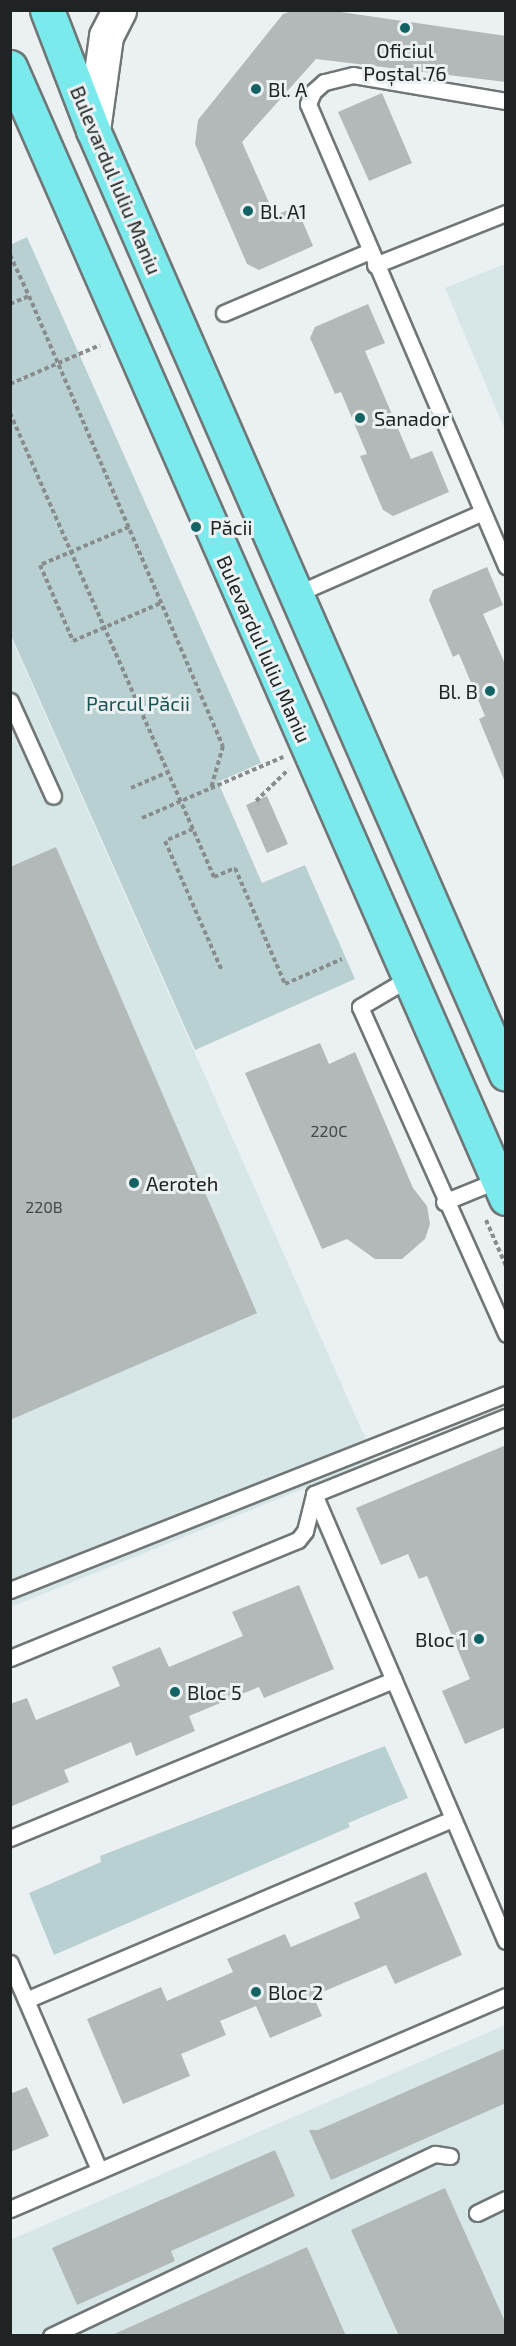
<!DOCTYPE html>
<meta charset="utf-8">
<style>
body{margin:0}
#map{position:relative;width:516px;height:2346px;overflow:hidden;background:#ebf1f2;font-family:"Exo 2",sans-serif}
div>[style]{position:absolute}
.built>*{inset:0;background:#d7e7e7}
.green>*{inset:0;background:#b8d0d1}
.building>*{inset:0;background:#b3b9b9}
.path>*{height:4px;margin-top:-2px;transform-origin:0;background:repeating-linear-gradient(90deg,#888c8d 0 4.5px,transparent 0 7.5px)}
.roads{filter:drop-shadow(2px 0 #707676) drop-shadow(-2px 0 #707676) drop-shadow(0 2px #707676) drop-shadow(0 -2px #707676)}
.lane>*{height:15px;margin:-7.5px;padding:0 7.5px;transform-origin:7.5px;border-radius:7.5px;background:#fff}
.secondary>*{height:33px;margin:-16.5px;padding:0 16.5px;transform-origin:16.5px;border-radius:16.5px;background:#fff}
.primary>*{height:33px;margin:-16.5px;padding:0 16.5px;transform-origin:16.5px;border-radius:16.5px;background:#7beaed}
.dots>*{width:16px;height:16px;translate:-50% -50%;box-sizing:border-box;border:3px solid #ebf1f2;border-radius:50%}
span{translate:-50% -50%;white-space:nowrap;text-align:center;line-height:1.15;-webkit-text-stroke:6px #ebf1f2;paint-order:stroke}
.number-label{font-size:16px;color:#454848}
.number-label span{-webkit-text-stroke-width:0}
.poi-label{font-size:20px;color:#202323}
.left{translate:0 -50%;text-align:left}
.right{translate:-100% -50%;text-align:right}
.street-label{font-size:20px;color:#202323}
.park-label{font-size:20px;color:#1a5455}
.frame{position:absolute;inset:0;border:12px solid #202323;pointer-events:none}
</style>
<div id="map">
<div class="built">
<i style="clip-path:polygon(505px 264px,505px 430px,445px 288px)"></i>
<i style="clip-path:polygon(10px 635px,375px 1460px,11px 1607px,10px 1607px)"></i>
<i style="clip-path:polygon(505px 2025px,505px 2335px,11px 2335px,10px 2240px)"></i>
</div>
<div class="green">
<i style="clip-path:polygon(27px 237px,261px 763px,218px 782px,262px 883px,305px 865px,355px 979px,195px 1050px,11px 635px,10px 245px)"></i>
<i style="clip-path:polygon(385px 1746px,408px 1798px,348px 1823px,350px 1827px,54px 1955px,29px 1893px,101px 1862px,100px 1856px)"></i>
</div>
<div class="building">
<i style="clip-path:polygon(295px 10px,327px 10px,506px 36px,506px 82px,316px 59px,242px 142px,275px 216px,296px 206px,313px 246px,259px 270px,247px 264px,195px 144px,198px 120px,283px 14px)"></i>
<i style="clip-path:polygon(382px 93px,412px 163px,369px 181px,338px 112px)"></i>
<i style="clip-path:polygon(368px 304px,385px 343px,365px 351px,411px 459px,432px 451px,449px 492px,393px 516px,383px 510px,360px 456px,367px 454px,341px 392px,335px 394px,310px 338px,315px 327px)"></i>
<i style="clip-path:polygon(487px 567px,503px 605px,483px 614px,506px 666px,505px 782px,479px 719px,485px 716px,459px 654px,453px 657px,429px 600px,433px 590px)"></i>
<i style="clip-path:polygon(267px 796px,288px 844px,267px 853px,246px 805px)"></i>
<i style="clip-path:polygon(56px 847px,257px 1313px,10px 1420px,10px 867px)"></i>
<i style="clip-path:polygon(320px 1043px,329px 1064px,355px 1052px,413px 1188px,427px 1206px,430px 1224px,425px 1239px,402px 1259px,375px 1259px,347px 1239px,322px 1249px,245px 1073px)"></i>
<i style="clip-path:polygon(506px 1445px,506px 1727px,465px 1744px,442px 1691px,470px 1679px,427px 1576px,419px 1579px,408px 1554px,381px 1565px,356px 1508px)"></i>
<i style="clip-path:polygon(299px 1585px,334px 1669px,264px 1698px,259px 1687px,189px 1716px,195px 1731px,136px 1756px,131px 1742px,64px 1770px,69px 1782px,10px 1807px,10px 1704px,27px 1698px,36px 1720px,120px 1686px,112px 1667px,160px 1647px,169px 1667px,243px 1636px,232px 1612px)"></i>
<i style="clip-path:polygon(426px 1872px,462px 1955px,395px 1984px,386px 1965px,313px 1996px,322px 2016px,270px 2038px,256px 2006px,220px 2021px,226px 2035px,181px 2054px,190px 2076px,123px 2104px,87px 2019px,161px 1987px,167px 2001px,233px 1972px,227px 1959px,285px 1934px,291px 1947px,360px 1918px,354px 1903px)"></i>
<i style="clip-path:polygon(506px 2048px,506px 2103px,331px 2180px,309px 2130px,318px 2130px)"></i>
<i style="clip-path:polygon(27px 2087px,49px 2136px,10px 2152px,10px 2094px)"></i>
<i style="clip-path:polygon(275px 2150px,295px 2196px,171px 2251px,175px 2261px,77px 2305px,52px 2248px)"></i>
<i style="clip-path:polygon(445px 2188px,506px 2324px,506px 2336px,399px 2336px,351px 2230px)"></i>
<i style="clip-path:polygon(307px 2247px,346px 2336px,110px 2336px)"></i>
</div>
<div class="path">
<i style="left:10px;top:255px;width:45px;rotate:65.1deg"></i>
<i style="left:10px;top:304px;width:21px;rotate:-23deg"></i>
<i style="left:29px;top:296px;width:490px;rotate:66.7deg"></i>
<i style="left:223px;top:746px;width:44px;rotate:105.9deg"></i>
<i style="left:10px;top:384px;width:98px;rotate:-23.4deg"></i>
<i style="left:10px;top:413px;width:507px;rotate:66.27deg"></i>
<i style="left:214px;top:877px;width:23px;rotate:-23deg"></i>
<i style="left:235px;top:868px;width:126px;rotate:66.7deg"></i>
<i style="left:285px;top:984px;width:62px;rotate:-23.7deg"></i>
<i style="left:129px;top:527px;width:97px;rotate:156.9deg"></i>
<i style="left:40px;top:565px;width:83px;rotate:66.5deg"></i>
<i style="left:73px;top:641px;width:96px;rotate:-23.4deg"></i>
<i style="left:131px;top:788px;width:40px;rotate:-23.4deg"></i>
<i style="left:256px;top:801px;width:45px;rotate:-44.1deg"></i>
<i style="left:142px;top:818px;width:154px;rotate:-23.4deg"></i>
<i style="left:193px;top:829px;width:30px;rotate:157deg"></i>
<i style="left:165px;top:841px;width:142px;rotate:66.3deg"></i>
<i style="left:486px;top:1220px;width:50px;rotate:66.5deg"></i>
</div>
<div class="roads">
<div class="lane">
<i style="left:506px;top:101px;width:155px;rotate:-170.4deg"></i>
<i style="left:353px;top:75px;width:30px;rotate:166deg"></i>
<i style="left:324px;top:82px;width:15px;rotate:138deg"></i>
<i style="left:313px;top:92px;width:13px;rotate:113deg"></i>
<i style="left:308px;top:104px;width:503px;rotate:66.8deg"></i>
<i style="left:375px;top:265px;width:141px;rotate:-21.7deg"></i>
<i style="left:224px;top:313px;width:159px;rotate:-23deg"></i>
<i style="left:294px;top:595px;width:206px;rotate:-23.7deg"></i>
<i style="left:10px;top:701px;width:104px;rotate:65.6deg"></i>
<i style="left:409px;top:978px;width:57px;rotate:149.4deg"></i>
<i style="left:360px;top:1007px;width:358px;rotate:65.9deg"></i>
<i style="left:444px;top:1202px;width:58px;rotate:-22.2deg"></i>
<i style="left:314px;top:1494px;width:486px;rotate:66.8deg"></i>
<i style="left:314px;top:1494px;width:207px;rotate:-21.9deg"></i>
<i style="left:10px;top:1590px;width:533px;rotate:-21.56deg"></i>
<i style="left:10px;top:1658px;width:311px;rotate:-22.3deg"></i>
<i style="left:298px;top:1540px;width:11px;rotate:-52deg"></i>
<i style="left:305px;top:1531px;width:38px;rotate:-76deg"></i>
<i style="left:10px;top:1838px;width:415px;rotate:-22.4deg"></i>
<i style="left:10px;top:1963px;width:225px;rotate:66.7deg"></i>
<i style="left:26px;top:2000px;width:464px;rotate:-23deg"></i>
<i style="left:10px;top:2209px;width:540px;rotate:-23.24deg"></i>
<i style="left:477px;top:2213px;width:32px;rotate:-26deg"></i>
<i style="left:51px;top:2336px;width:425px;rotate:-25.4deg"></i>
<i style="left:435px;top:2154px;width:15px;rotate:8deg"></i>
</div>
<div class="secondary">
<i style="left:93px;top:130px;width:95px;rotate:-82.1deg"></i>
<i style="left:106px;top:36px;width:29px;rotate:-63deg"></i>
</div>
<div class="primary">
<i style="left:47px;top:10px;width:129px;rotate:69deg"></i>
<i style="left:93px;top:130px;width:1030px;rotate:66.37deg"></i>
<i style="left:10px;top:67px;width:1235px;rotate:66.32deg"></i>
</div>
</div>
<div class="dots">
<i style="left:405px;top:28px;background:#136365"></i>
<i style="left:256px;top:89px;background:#136365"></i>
<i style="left:248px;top:211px;background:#136365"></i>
<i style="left:360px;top:418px;background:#136365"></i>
<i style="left:196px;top:527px;background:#136365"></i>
<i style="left:490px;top:691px;background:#136365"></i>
<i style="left:134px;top:1183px;background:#136365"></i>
<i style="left:479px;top:1639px;background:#136365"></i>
<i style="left:175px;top:1692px;background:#136365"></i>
<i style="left:256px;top:1992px;background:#136365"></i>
</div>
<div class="number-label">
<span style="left:329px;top:1131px">220C</span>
<span style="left:44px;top:1207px">220B</span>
</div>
<div class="poi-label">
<span style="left:405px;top:62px">Oficiul<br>Poștal 76</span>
<span class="left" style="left:268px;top:89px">Bl. A</span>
<span class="left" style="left:260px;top:211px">Bl. A1</span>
<span class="left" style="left:374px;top:418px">Sanador</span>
<span class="left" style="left:210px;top:527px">Păcii</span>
<span class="right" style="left:478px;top:691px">Bl. B</span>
<span class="left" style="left:146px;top:1183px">Aeroteh</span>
<span class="right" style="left:467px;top:1639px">Bloc 1</span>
<span class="left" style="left:187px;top:1692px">Bloc 5</span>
<span class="left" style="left:268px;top:1992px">Bloc 2</span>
</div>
<div class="street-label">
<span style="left:116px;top:180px;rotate:67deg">Bulevardul Iuliu Maniu</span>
<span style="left:264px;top:649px;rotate:66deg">Bulevardul Iuliu Maniu</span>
</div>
<div class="park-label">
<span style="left:138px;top:703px">Parcul Păcii</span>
</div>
<div class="frame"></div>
</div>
